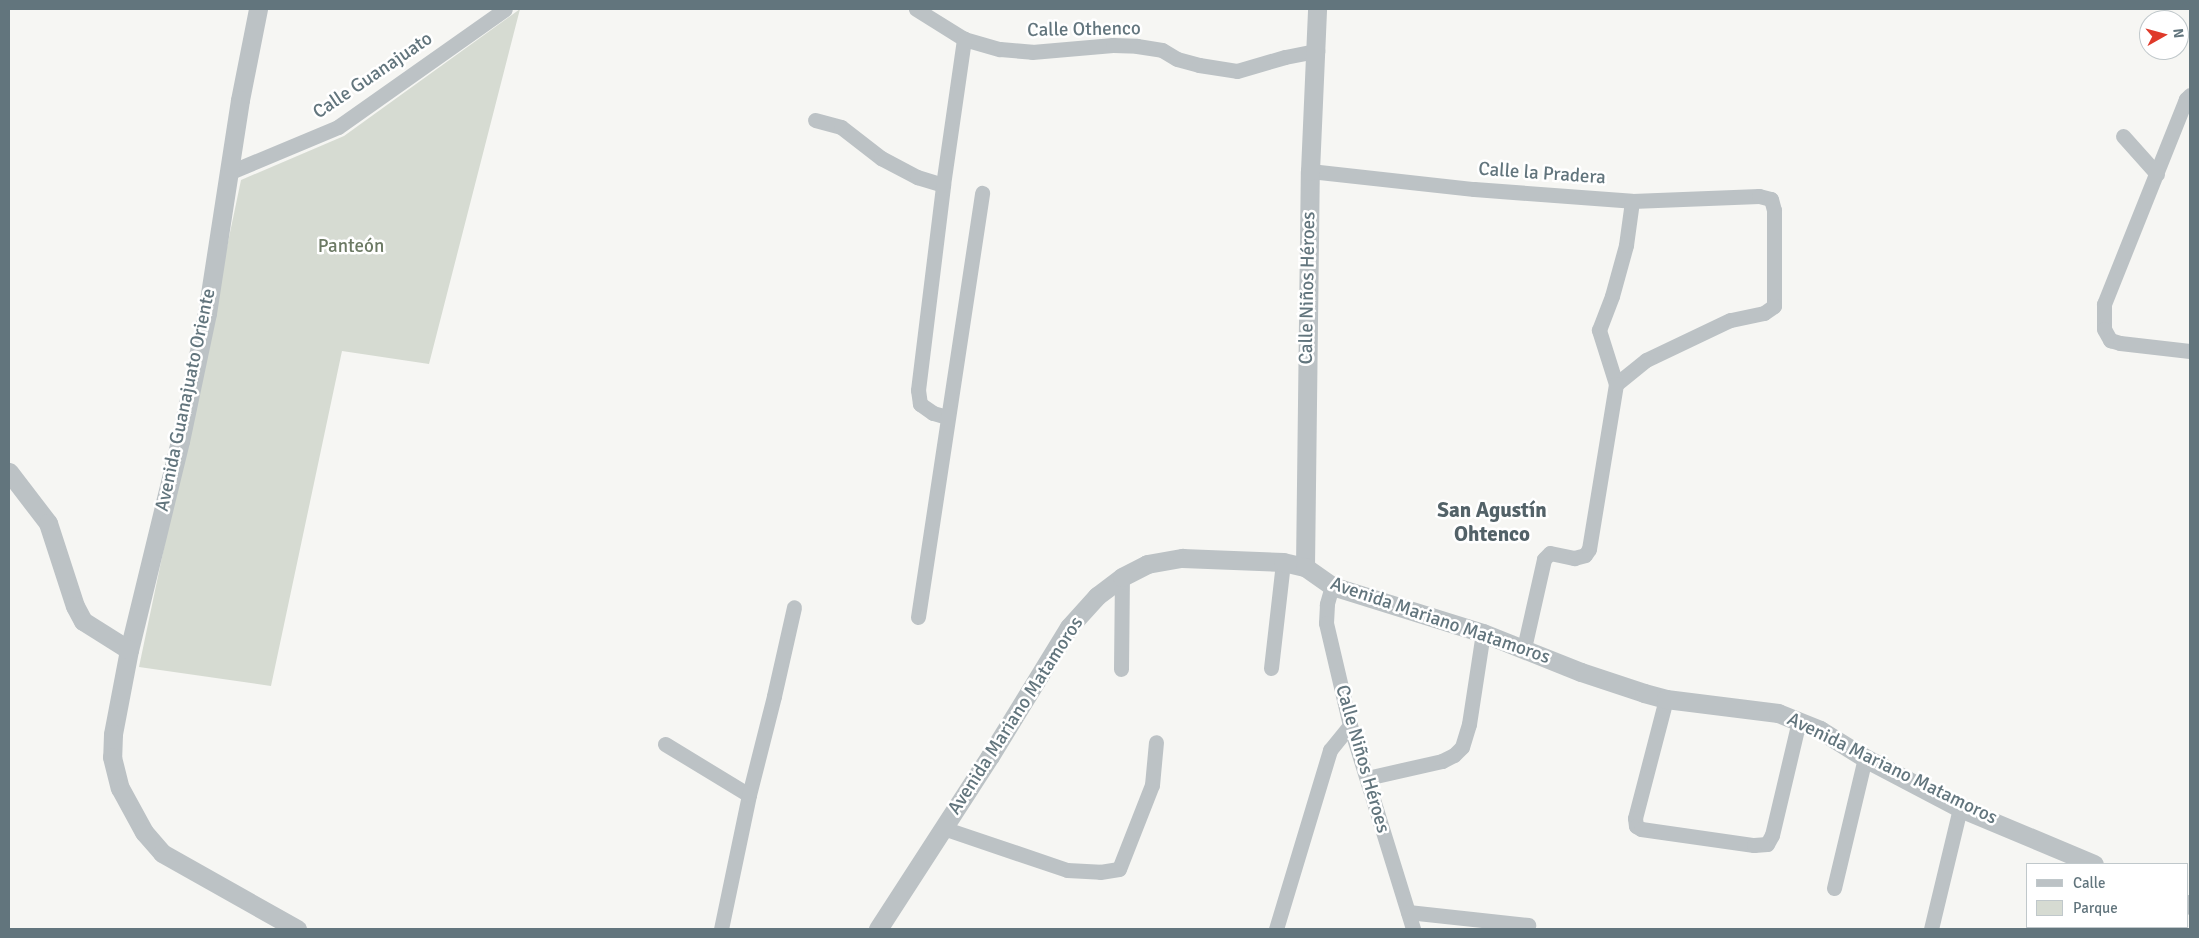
<!DOCTYPE html>
<meta charset="utf-8">
<style>
body{margin:0}
#map{position:relative;width:2199px;height:938px;overflow:hidden;background:#f6f6f3;font-family:Signika,sans-serif}
div>[style]{position:absolute}
.green>*{inset:0;background:#d6dbd2}
.minor>*{height:15px;margin:-7.5px;padding:0 7.5px;transform-origin:7.5px;border-radius:7.5px;background:#bcc2c5}
.tertiary>*{height:19px;margin:-9.5px;padding:0 9.5px;transform-origin:9.5px;border-radius:9.5px;background:#bcc2c5}
span{translate:-50% -50%;white-space:nowrap;text-align:center;line-height:1.15;-webkit-text-stroke:5px #fff;paint-order:stroke}
.street-label{font-size:19px;color:#62757d}
.park-label{font-size:19px;color:#6c7a64}
.quarter-label{font-size:21px;color:#536268;font-weight:700}
.frame{position:absolute;inset:0;border:10px solid #62757d;pointer-events:none}
.legend{position:absolute;left:2026px;top:863px;width:162px;height:65px;box-sizing:border-box;background:#fff;border:1px solid #c0c8cb;margin:0;padding:6px 9px;list-style:none;font-size:15px;color:#62757d}
.legend li{display:flex;align-items:center;gap:10px;height:25px}
.legend b{width:25px;border:1px solid #c0c8cb}
.north{position:absolute;left:2139px;top:10px;width:50px;height:50px;box-sizing:border-box;background:#fff;border:1px solid #c0c8cb;border-radius:50%;rotate:83deg;font-size:14px;font-weight:700;line-height:20px;text-align:center;color:#62757d}
.north::after{content:'';display:block;margin:auto;width:18px;height:22px;background:#df3a2a;clip-path:polygon(50% 0,100% 100%,50% 72%,0 100%)}
</style>
<div id="map">
<div class="green">
<i style="clip-path:polygon(520px 9px,429px 364px,342px 351px,271px 686px,139px 667px,241px 180px,344px 136px)"></i>
</div>
<div class="minor">
<i style="left:916px;top:9px;width:57px;rotate:32deg"></i>
<i style="left:964px;top:39px;width:37px;rotate:16deg"></i>
<i style="left:1000px;top:49px;width:32px;rotate:5deg"></i>
<i style="left:1032px;top:52px;width:81px;rotate:-4.9deg"></i>
<i style="left:1113px;top:45px;width:24px;rotate:2deg"></i>
<i style="left:1137px;top:46px;width:25px;rotate:9deg"></i>
<i style="left:1162px;top:50px;width:17px;rotate:31deg"></i>
<i style="left:1177px;top:59px;width:23px;rotate:15deg"></i>
<i style="left:1199px;top:65px;width:38px;rotate:9deg"></i>
<i style="left:1237px;top:71px;width:50px;rotate:-16.3deg"></i>
<i style="left:1285px;top:57px;width:33px;rotate:-11deg"></i>
<i style="left:2190px;top:95px;width:6px;rotate:135deg"></i>
<i style="left:2186px;top:99px;width:221px;rotate:111.8deg"></i>
<i style="left:2104px;top:304px;width:25px;rotate:90deg"></i>
<i style="left:2104px;top:329px;width:13px;rotate:61deg"></i>
<i style="left:2110px;top:340px;width:10px;rotate:17deg"></i>
<i style="left:2120px;top:343px;width:70px;rotate:6.5deg"></i>
<i style="left:815px;top:120px;width:27px;rotate:15deg"></i>
<i style="left:841px;top:127px;width:51px;rotate:37.8deg"></i>
<i style="left:881px;top:158px;width:41px;rotate:27.8deg"></i>
<i style="left:917px;top:177px;width:27px;rotate:17deg"></i>
<i style="left:2123px;top:136px;width:51px;rotate:48.2deg"></i>
<i style="left:1310px;top:171px;width:165px;rotate:6.3deg"></i>
<i style="left:1474px;top:189px;width:158px;rotate:4.3deg"></i>
<i style="left:1632px;top:201px;width:127px;rotate:-2.3deg"></i>
<i style="left:1759px;top:196px;width:12px;rotate:14deg"></i>
<i style="left:1771px;top:199px;width:11px;rotate:75deg"></i>
<i style="left:1774px;top:210px;width:96px;rotate:90deg"></i>
<i style="left:1774px;top:306px;width:12px;rotate:145deg"></i>
<i style="left:1764px;top:313px;width:35px;rotate:168deg"></i>
<i style="left:1730px;top:320px;width:93px;rotate:154.5deg"></i>
<i style="left:1646px;top:360px;width:38px;rotate:141deg"></i>
<i style="left:1616px;top:384px;width:57px;rotate:-107.5deg"></i>
<i style="left:1599px;top:330px;width:36px;rotate:-69deg"></i>
<i style="left:1612px;top:296px;width:53px;rotate:-74.6deg"></i>
<i style="left:1626px;top:245px;width:44px;rotate:-82.2deg"></i>
<i style="left:228px;top:173px;width:119px;rotate:-22.7deg"></i>
<i style="left:338px;top:127px;width:204px;rotate:-35.2deg"></i>
<i style="left:947px;top:417px;width:15px;rotate:-164deg"></i>
<i style="left:933px;top:413px;width:16px;rotate:-145deg"></i>
<i style="left:920px;top:404px;width:14px;rotate:-98deg"></i>
<i style="left:918px;top:390px;width:207px;rotate:-83deg"></i>
<i style="left:943px;top:185px;width:148px;rotate:-81.8deg"></i>
<i style="left:1332px;top:586px;width:19px;rotate:106deg"></i>
<i style="left:1327px;top:604px;width:19px;rotate:93deg"></i>
<i style="left:1326px;top:623px;width:105px;rotate:76.8deg"></i>
<i style="left:1350px;top:725px;width:214px;rotate:72.8deg"></i>
<i style="left:918px;top:617px;width:429px;rotate:-81.4deg"></i>
<i style="left:1524px;top:648px;width:91px;rotate:-77.3deg"></i>
<i style="left:1544px;top:559px;width:8px;rotate:-45deg"></i>
<i style="left:1550px;top:553px;width:25px;rotate:12deg"></i>
<i style="left:1574px;top:558px;width:11px;rotate:-15deg"></i>
<i style="left:1585px;top:555px;width:7px;rotate:-56deg"></i>
<i style="left:1589px;top:549px;width:167px;rotate:-80.7deg"></i>
<i style="left:1271px;top:668px;width:107px;rotate:-83.5deg"></i>
<i style="left:1121px;top:669px;width:92px;rotate:-89.4deg"></i>
<i style="left:1666px;top:699px;width:123px;rotate:104.6deg"></i>
<i style="left:1635px;top:818px;width:8px;rotate:83deg"></i>
<i style="left:1636px;top:826px;width:6px;rotate:31deg"></i>
<i style="left:1641px;top:829px;width:114px;rotate:8.1deg"></i>
<i style="left:1754px;top:845px;width:13px;rotate:-4deg"></i>
<i style="left:1767px;top:844px;width:10px;rotate:-61deg"></i>
<i style="left:1772px;top:835px;width:117px;rotate:-76.7deg"></i>
<i style="left:665px;top:744px;width:98px;rotate:31.3deg"></i>
<i style="left:1367px;top:778px;width:77px;rotate:-12.8deg"></i>
<i style="left:1442px;top:761px;width:13px;rotate:-27deg"></i>
<i style="left:1454px;top:755px;width:11px;rotate:-45deg"></i>
<i style="left:1462px;top:747px;width:24px;rotate:-73deg"></i>
<i style="left:1469px;top:724px;width:92px;rotate:-81.3deg"></i>
<i style="left:943px;top:828px;width:131px;rotate:18.7deg"></i>
<i style="left:1067px;top:870px;width:33px;rotate:3deg"></i>
<i style="left:1100px;top:872px;width:19px;rotate:-9deg"></i>
<i style="left:1119px;top:869px;width:90px;rotate:-68.6deg"></i>
<i style="left:1152px;top:785px;width:43px;rotate:-84.7deg"></i>
<i style="left:1834px;top:888px;width:134px;rotate:-76.6deg"></i>
<i style="left:1408px;top:912px;width:121px;rotate:6.2deg"></i>
<i style="left:721px;top:929px;width:137px;rotate:-78.2deg"></i>
<i style="left:749px;top:795px;width:102px;rotate:-75.8deg"></i>
<i style="left:774px;top:696px;width:91px;rotate:-77.3deg"></i>
<i style="left:1276px;top:929px;width:187px;rotate:-73.2deg"></i>
<i style="left:1330px;top:750px;width:32px;rotate:-51deg"></i>
<i style="left:1931px;top:929px;width:124px;rotate:-76.5deg"></i>
</div>
<div class="tertiary">
<i style="left:258px;top:9px;width:93px;rotate:101.2deg"></i>
<i style="left:240px;top:100px;width:216px;rotate:98.8deg"></i>
<i style="left:207px;top:313px;width:131px;rotate:101.9deg"></i>
<i style="left:180px;top:441px;width:215px;rotate:103.7deg"></i>
<i style="left:129px;top:650px;width:86px;rotate:100.8deg"></i>
<i style="left:113px;top:734px;width:23px;rotate:92deg"></i>
<i style="left:112px;top:757px;width:32px;rotate:76deg"></i>
<i style="left:120px;top:788px;width:50px;rotate:61.4deg"></i>
<i style="left:144px;top:832px;width:28px;rotate:49deg"></i>
<i style="left:162px;top:853px;width:155px;rotate:29.4deg"></i>
<i style="left:9px;top:472px;width:64px;rotate:52.6deg"></i>
<i style="left:48px;top:523px;width:87px;rotate:72deg"></i>
<i style="left:75px;top:606px;width:17px;rotate:62deg"></i>
<i style="left:83px;top:621px;width:54px;rotate:32.2deg"></i>
<i style="left:1305px;top:567px;width:396px;rotate:-89.3deg"></i>
<i style="left:1310px;top:171px;width:162px;rotate:-87.5deg"></i>
<i style="left:2188px;top:904px;width:2px;rotate:27deg"></i>
<i style="left:878px;top:929px;width:206px;rotate:-57.1deg"></i>
<i style="left:990px;top:756px;width:151px;rotate:-58.5deg"></i>
<i style="left:1069px;top:627px;width:42px;rotate:-47.9deg"></i>
<i style="left:1097px;top:596px;width:31px;rotate:-37deg"></i>
<i style="left:1122px;top:577px;width:28px;rotate:-27deg"></i>
<i style="left:1147px;top:564px;width:36px;rotate:-10deg"></i>
<i style="left:1182px;top:558px;width:101px;rotate:2.3deg"></i>
<i style="left:1283px;top:562px;width:23px;rotate:13deg"></i>
<i style="left:1305px;top:567px;width:33px;rotate:35deg"></i>
<i style="left:1332px;top:586px;width:158px;rotate:17.3deg"></i>
<i style="left:1483px;top:633px;width:105px;rotate:21.7deg"></i>
<i style="left:1581px;top:672px;width:66px;rotate:18.4deg"></i>
<i style="left:1644px;top:693px;width:23px;rotate:15deg"></i>
<i style="left:1666px;top:699px;width:113px;rotate:7.1deg"></i>
<i style="left:1778px;top:713px;width:45px;rotate:22deg"></i>
<i style="left:1820px;top:730px;width:53px;rotate:31.9deg"></i>
<i style="left:1865px;top:758px;width:107px;rotate:27.8deg"></i>
<i style="left:1960px;top:808px;width:145px;rotate:22.7deg"></i>
</div>
<div class="street-label">
<span style="left:1084px;top:30px;rotate:-1deg">Calle Othenco</span>
<span style="left:373px;top:76px;rotate:-34deg">Calle Guanajuato</span>
<span style="left:1542px;top:174px;rotate:4deg">Calle la Pradera</span>
<span style="left:1308px;top:288px;rotate:-89deg">Calle Niños Héroes</span>
<span style="left:186px;top:400px;rotate:-78deg">Avenida Guanajuato Oriente</span>
<span style="left:1440px;top:621px;rotate:19deg">Avenida Mariano Matamoros</span>
<span style="left:1016px;top:716px;rotate:-57deg">Avenida Mariano Matamoros</span>
<span style="left:1362px;top:759px;rotate:74deg">Calle Niños Héroes</span>
<span style="left:1892px;top:769px;rotate:26deg">Avenida Mariano Matamoros</span>
</div>
<div class="park-label">
<span style="left:351px;top:247px">Panteón</span>
</div>
<div class="quarter-label">
<span style="left:1492px;top:522px">San Agustín<br>Ohtenco</span>
</div>
<div class="frame"></div>
<ul class="legend">
<li><b style="height:6px;background:#bcc2c5"></b>Calle</li>
<li><b style="height:14px;background:#d6dbd2"></b>Parque</li>
</ul>
<div class="north">N</div>
</div>
